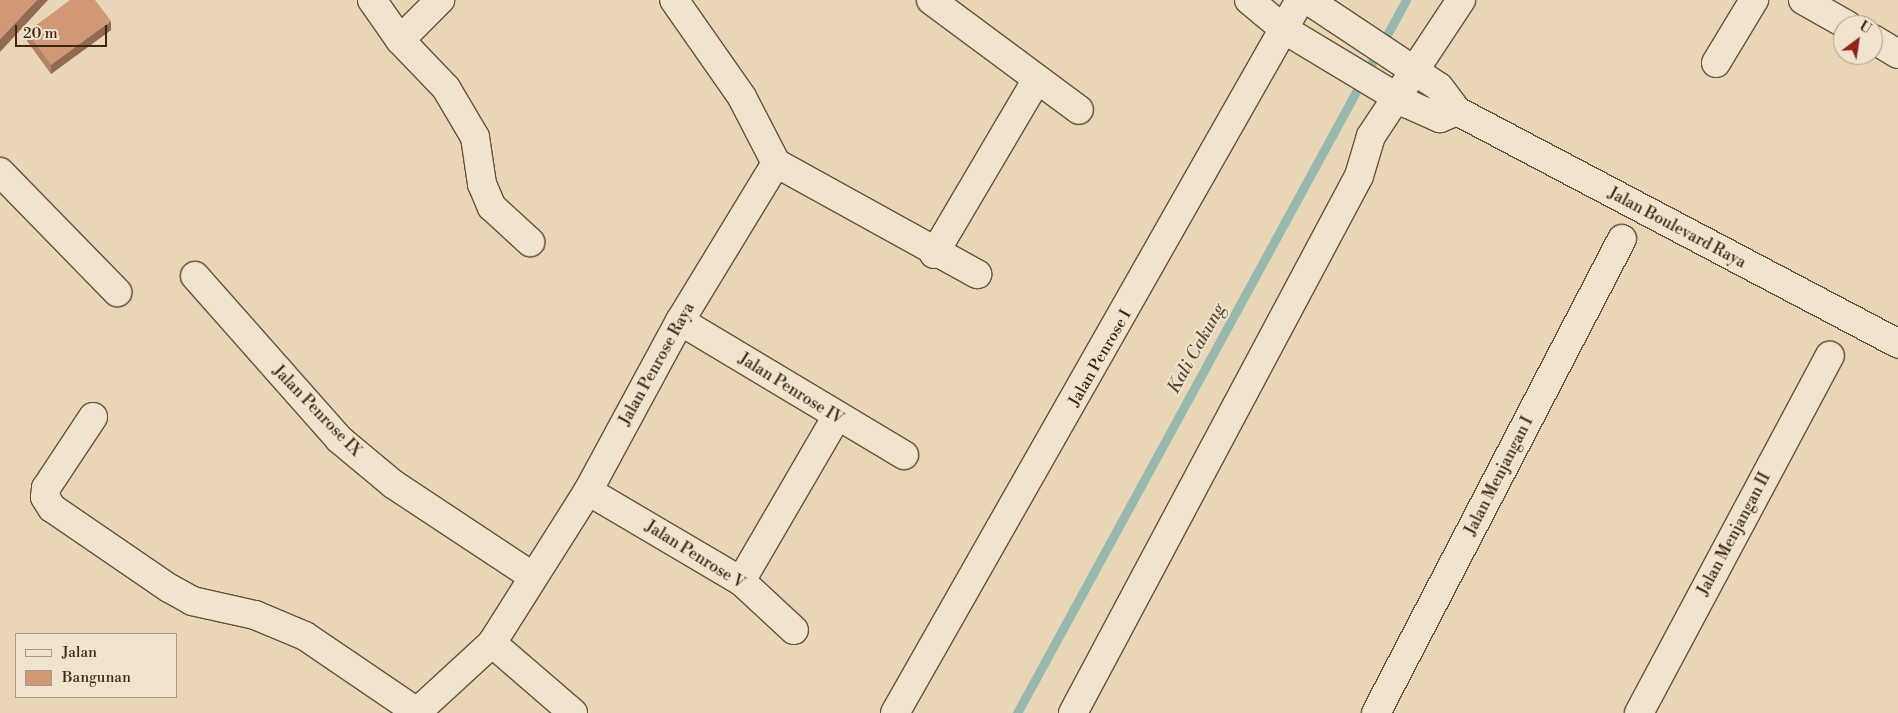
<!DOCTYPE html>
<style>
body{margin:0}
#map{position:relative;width:1898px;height:713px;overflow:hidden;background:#e8d6b7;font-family:"Libre Bodoni",serif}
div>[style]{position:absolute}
.stream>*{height:9px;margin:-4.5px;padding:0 4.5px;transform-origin:4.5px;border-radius:4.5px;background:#97b9ad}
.roads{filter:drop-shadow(1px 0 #695238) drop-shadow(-1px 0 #695238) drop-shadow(0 1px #695238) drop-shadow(0 -1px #695238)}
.street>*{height:28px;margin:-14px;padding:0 14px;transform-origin:14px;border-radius:14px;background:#f0e4d0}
.wall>*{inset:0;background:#b38364}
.shaded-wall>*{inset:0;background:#926a51}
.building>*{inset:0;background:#d09874}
span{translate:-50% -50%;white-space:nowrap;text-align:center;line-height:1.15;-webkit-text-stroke:4px #f0e4d0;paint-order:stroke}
.street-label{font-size:16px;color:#3f260d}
.water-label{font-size:18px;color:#554b35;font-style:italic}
.legend{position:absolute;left:15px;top:633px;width:162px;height:65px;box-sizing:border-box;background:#f0e4d0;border:1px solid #a99882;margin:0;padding:6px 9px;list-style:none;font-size:15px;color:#3f260d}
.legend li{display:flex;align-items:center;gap:10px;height:25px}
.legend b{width:25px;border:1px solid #a99882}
.north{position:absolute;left:1833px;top:15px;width:50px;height:50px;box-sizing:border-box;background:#f0e4d0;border:1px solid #a99882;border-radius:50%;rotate:31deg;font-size:14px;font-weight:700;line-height:20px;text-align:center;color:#3f260d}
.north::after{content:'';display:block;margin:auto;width:18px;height:22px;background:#8f2418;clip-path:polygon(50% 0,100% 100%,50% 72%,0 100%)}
.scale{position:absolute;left:15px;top:25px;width:92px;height:22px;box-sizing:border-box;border:2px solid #3f260d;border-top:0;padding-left:6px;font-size:15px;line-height:18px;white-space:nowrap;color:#3f260d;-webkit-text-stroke:4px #f0e4d0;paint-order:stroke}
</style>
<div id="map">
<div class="stream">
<i style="left:1017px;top:713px;width:812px;rotate:-61.38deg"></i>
</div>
<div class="roads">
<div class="street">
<i style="left:372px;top:0;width:49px;rotate:55deg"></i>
<i style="left:400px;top:40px;width:66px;rotate:46.2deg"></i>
<i style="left:446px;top:88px;width:57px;rotate:59.4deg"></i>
<i style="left:475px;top:137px;width:48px;rotate:81.5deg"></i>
<i style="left:482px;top:184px;width:25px;rotate:67deg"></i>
<i style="left:492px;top:207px;width:52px;rotate:42.6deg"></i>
<i style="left:931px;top:0;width:184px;rotate:36.6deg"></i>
<i style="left:1249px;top:0;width:47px;rotate:39.8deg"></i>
<i style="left:1285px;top:30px;width:144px;rotate:31deg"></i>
<i style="left:1408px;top:104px;width:35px;rotate:24deg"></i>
<i style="left:1440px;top:118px;width:18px;rotate:-22deg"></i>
<i style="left:1308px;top:0;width:157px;rotate:33.6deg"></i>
<i style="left:1439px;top:87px;width:30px;rotate:53deg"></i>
<i style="left:1803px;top:0;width:51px;rotate:29.6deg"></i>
<i style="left:1873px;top:39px;width:29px;rotate:31deg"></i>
<i style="left:400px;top:40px;width:57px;rotate:-45deg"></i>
<i style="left:1716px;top:63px;width:74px;rotate:-58.9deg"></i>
<i style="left:1457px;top:111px;width:499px;rotate:27.8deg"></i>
<i style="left:776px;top:163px;width:230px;rotate:28.9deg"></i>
<i style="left:0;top:172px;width:168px;rotate:45.7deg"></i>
<i style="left:934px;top:254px;width:203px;rotate:-59.5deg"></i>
<i style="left:195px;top:276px;width:217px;rotate:48.5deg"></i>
<i style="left:339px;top:439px;width:70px;rotate:39.8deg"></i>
<i style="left:393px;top:484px;width:167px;rotate:33.5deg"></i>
<i style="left:680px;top:321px;width:261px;rotate:30.9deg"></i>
<i style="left:93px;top:417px;width:85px;rotate:123.5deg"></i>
<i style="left:46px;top:488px;width:9px;rotate:96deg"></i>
<i style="left:45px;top:497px;width:13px;rotate:58deg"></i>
<i style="left:52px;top:508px;width:142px;rotate:34.4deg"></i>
<i style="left:169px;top:588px;width:26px;rotate:29deg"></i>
<i style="left:192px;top:601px;width:65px;rotate:12.5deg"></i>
<i style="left:255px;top:615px;width:54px;rotate:22.8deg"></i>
<i style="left:305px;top:636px;width:135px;rotate:34.2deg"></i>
<i style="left:588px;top:491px;width:178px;rotate:30.5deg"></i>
<i style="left:741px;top:581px;width:72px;rotate:42.8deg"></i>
<i style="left:741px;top:581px;width:189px;rotate:-59.8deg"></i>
<i style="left:492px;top:643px;width:107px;rotate:40.8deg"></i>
<i style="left:416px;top:713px;width:103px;rotate:-42.6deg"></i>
<i style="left:492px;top:643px;width:180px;rotate:-57.7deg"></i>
<i style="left:588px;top:491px;width:193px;rotate:-61.6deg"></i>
<i style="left:680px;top:321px;width:185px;rotate:-58.7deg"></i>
<i style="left:776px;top:163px;width:74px;rotate:-117.3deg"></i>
<i style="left:742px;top:97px;width:118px;rotate:-125deg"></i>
<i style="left:895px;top:713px;width:820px;rotate:-60.4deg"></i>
<i style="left:1073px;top:713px;width:608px;rotate:-61.96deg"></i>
<i style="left:1359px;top:176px;width:42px;rotate:-73.3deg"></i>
<i style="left:1371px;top:136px;width:163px;rotate:-56.5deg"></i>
<i style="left:1376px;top:713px;width:534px;rotate:-62.57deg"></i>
<i style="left:1639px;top:713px;width:405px;rotate:-61.9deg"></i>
</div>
</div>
<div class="wall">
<i style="clip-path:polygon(111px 30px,51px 74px,27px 41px,27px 32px)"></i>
</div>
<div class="shaded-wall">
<i style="clip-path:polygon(37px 0,48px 0,0 52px,0 39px)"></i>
<i style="clip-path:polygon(111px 21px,111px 30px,51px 74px,51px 65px)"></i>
</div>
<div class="building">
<i style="clip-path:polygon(0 0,37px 0,0 39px)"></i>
<i style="clip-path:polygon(70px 0,95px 0,111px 21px,51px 65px,27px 32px)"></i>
</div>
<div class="street-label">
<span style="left:1677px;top:228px;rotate:28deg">Jalan Boulevard Raya</span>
<span style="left:1100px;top:358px;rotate:-60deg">Jalan Penrose I</span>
<span style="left:657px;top:364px;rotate:-61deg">Jalan Penrose Raya</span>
<span style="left:791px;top:389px;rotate:32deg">Jalan Penrose IV</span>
<span style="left:317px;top:411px;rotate:46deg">Jalan Penrose IX</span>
<span style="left:1499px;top:476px;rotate:-63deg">Jalan Menjangan I</span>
<span style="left:1734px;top:534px;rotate:-62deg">Jalan Menjangan II</span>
<span style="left:695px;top:555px;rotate:32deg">Jalan Penrose V</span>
</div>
<div class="water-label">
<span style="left:1197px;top:349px;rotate:-61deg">Kali Cakung</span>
</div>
<ul class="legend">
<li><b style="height:6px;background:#f0e4d0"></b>Jalan</li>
<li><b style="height:14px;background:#d09874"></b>Bangunan</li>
</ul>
<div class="north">U</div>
<div class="scale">20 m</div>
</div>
